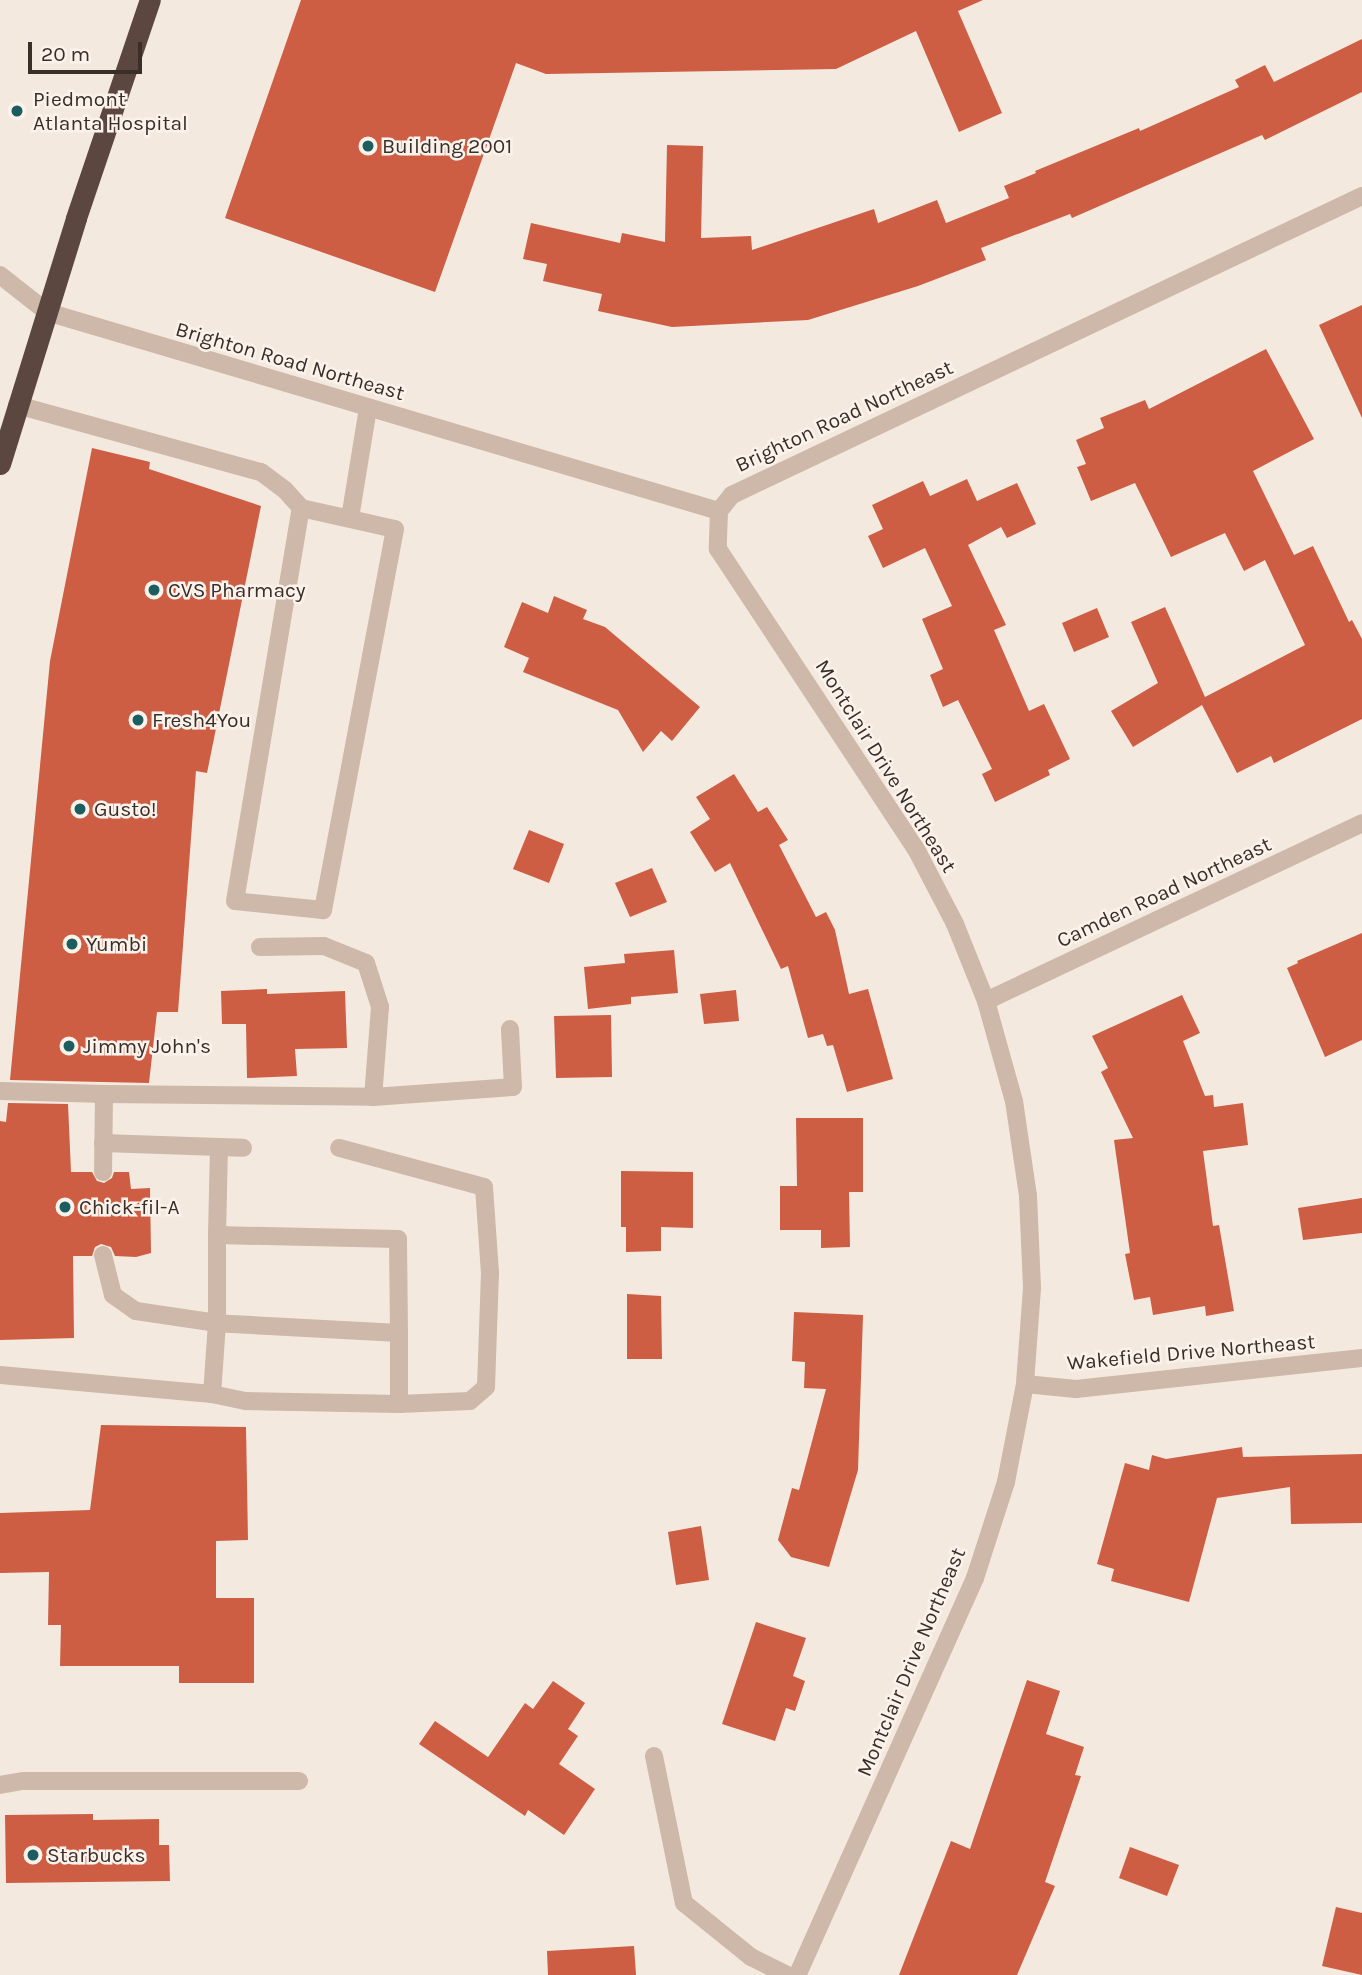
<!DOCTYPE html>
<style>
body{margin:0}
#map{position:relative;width:1362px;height:1975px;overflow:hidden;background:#f4e9de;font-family:Karla,sans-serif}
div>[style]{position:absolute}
.building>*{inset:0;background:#cd5d43}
.lane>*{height:18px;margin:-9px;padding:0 9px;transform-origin:9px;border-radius:9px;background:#cdb8a9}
.street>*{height:18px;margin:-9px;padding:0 9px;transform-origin:9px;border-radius:9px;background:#cdb8a9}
.highway>*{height:21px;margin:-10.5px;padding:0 10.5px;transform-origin:10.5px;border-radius:10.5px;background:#5b4740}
.dots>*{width:19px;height:19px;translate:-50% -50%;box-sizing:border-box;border:4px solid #fbf3eb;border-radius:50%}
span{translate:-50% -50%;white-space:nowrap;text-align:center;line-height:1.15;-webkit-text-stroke:5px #fbf3eb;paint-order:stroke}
.poi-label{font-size:21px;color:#3a2e29}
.left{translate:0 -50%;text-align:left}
.street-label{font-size:21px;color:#3a2e29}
.scale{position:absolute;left:28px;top:42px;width:114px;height:32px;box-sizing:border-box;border:4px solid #3a2e29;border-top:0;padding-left:9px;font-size:21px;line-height:24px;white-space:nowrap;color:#3a2e29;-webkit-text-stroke:5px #fbf3eb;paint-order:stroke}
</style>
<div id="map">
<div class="building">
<i style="clip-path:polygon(301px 0,983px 0,958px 11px,1002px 113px,959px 132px,916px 31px,836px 69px,546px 74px,516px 63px,435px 292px,225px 218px)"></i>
<i style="clip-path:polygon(1362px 39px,1362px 92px,1265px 140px,1262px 135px,1072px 218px,1070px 214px,981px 248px,986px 260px,918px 286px,808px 320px,672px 327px,598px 311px,602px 294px,543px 281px,547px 264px,523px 259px,531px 223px,620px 243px,622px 233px,665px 242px,667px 145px,703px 146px,701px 238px,751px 236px,752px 250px,874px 209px,878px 223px,937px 200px,946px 223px,1009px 198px,1004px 186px,1036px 173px,1035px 171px,1139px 128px,1140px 131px,1239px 87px,1235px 80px,1265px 65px,1274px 82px)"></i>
<i style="clip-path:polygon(1362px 305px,1362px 418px,1319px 325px)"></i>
<i style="clip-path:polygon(1266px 349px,1314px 439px,1253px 471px,1294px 555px,1313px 546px,1349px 622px,1352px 620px,1362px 639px,1362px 719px,1274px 763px,1271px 756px,1237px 773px,1202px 705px,1133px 747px,1111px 711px,1158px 683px,1131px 622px,1165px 607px,1205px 697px,1305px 645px,1265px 560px,1244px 571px,1225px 533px,1171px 557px,1135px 483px,1091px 501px,1077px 467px,1086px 464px,1076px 440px,1104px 428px,1100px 418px,1145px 400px,1149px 409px)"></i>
<i style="clip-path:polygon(92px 448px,150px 462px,149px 469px,261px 506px,207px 773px,196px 771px,178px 1012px,157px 1012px,149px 1083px,10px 1080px,50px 661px)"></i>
<i style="clip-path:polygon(967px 479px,977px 501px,1017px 483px,1036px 524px,1007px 538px,1001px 527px,968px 545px,1006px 625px,994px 630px,1029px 711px,1044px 704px,1070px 759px,1048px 770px,1050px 775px,995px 802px,982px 774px,992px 769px,958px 700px,943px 707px,930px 675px,943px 669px,922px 619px,952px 606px,925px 548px,883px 568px,868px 536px,883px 529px,872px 505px,923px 481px,930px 496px)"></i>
<i style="clip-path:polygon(554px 596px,587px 610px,583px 619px,605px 627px,700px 707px,672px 741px,661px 731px,643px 752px,618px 710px,523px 672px,529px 658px,504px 647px,522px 602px,548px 613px)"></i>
<i style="clip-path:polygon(1097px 608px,1109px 637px,1074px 652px,1062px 623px)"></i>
<i style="clip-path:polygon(734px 774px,758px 812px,767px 807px,788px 840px,779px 845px,816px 917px,826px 912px,835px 930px,849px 994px,868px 989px,893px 1079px,847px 1092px,833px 1045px,827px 1046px,823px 1034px,808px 1038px,788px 966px,781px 969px,730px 863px,715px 872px,690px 832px,710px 819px,696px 797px)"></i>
<i style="clip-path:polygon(529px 830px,564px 844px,549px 883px,513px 869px)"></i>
<i style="clip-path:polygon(652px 868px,667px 902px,630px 917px,615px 883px)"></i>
<i style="clip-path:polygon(1362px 933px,1362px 1040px,1325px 1057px,1287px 968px,1298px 963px,1297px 961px)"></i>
<i style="clip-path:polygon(674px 950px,678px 993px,631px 997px,631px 1004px,588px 1009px,584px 967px,625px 963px,624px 954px)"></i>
<i style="clip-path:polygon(267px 989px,267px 994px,345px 991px,347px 1048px,295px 1049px,297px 1076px,247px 1078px,246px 1024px,222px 1024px,221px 991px)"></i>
<i style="clip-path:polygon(736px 990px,739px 1021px,704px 1024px,700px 994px)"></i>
<i style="clip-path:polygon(1182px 995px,1200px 1033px,1183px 1041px,1205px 1096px,1213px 1095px,1214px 1107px,1243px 1103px,1248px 1145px,1203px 1151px,1213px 1226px,1219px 1225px,1234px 1311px,1206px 1316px,1205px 1306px,1153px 1315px,1150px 1297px,1134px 1300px,1125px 1254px,1130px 1253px,1114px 1140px,1133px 1138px,1101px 1072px,1108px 1068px,1092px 1036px)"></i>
<i style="clip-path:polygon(611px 1015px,612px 1077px,556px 1078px,554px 1016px)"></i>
<i style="clip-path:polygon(8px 1103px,68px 1104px,71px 1172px,92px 1172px,97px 1181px,104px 1183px,112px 1178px,114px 1172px,129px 1172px,131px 1189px,150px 1188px,151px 1253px,136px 1257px,115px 1256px,111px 1247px,101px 1244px,95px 1247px,92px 1256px,73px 1256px,74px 1338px,0 1340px,0 1121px,6px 1122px)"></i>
<i style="clip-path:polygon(796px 1118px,863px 1118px,863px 1192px,849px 1192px,850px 1247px,821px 1248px,821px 1230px,780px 1230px,780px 1186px,797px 1186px)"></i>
<i style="clip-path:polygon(621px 1171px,693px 1172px,693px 1228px,661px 1227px,661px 1251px,626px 1252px,626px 1227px,621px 1227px)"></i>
<i style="clip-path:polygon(1362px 1198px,1362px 1233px,1303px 1240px,1298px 1208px)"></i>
<i style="clip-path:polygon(627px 1294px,661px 1296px,662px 1359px,627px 1359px)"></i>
<i style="clip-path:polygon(794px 1312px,863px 1315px,858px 1470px,829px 1567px,791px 1557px,778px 1540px,792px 1488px,799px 1490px,826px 1389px,804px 1388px,805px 1362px,792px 1361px)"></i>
<i style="clip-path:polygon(101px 1425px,246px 1427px,248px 1540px,216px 1541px,216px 1598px,254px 1598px,254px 1683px,179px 1683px,179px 1666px,60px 1666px,61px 1625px,48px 1625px,49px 1572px,0 1573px,0 1513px,90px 1510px)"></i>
<i style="clip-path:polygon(1242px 1447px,1243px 1457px,1362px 1454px,1362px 1523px,1291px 1524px,1290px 1487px,1217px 1498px,1189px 1602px,1111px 1581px,1114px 1569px,1097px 1564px,1125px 1463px,1149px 1470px,1152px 1455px,1166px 1459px)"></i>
<i style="clip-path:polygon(701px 1526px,709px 1580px,676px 1585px,668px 1532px)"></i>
<i style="clip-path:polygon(756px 1622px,806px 1638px,793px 1676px,805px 1681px,795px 1711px,786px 1708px,775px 1741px,722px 1724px)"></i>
<i style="clip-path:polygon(1027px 1680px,1060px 1691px,1046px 1734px,1084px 1747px,1075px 1775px,1081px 1776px,1045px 1882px,1055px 1886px,1017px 1975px,899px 1975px,951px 1841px,970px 1849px)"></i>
<i style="clip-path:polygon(553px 1681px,585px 1703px,568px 1729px,578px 1736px,559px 1764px,595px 1789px,564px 1835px,528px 1810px,525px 1816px,419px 1744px,435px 1721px,488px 1757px,525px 1703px,533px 1709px)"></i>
<i style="clip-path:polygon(93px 1814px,93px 1820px,159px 1819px,159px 1845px,169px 1845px,170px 1881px,6px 1883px,5px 1815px)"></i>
<i style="clip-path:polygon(1130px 1847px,1179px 1865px,1167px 1896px,1119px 1878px)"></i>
<i style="clip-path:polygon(1336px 1907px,1362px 1913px,1362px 1975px,1322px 1966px)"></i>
<i style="clip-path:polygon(634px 1946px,636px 1975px,548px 1975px,547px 1951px)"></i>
</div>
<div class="lane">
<i style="left:0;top:275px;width:60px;rotate:38.2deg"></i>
<i style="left:17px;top:405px;width:253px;rotate:15.4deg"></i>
<i style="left:261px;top:472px;width:30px;rotate:37deg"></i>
<i style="left:285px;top:490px;width:24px;rotate:48deg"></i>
<i style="left:301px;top:508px;width:96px;rotate:12.6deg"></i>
<i style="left:395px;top:529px;width:388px;rotate:100.7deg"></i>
<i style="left:323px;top:910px;width:88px;rotate:-174.2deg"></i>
<i style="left:235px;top:901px;width:399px;rotate:-80.5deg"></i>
<i style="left:350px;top:518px;width:111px;rotate:-80.7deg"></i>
<i style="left:260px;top:947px;width:64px;rotate:-0.9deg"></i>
<i style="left:324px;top:946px;width:45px;rotate:22deg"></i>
<i style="left:366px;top:963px;width:46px;rotate:72.3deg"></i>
<i style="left:380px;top:1007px;width:90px;rotate:94.4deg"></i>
<i style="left:0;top:1091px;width:104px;rotate:1.7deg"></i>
<i style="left:104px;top:1094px;width:78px;rotate:90.7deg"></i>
<i style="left:104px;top:1094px;width:269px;rotate:0.6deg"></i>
<i style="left:373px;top:1097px;width:140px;rotate:-4.1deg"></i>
<i style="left:513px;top:1087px;width:58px;rotate:-93deg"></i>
<i style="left:103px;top:1143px;width:116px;rotate:2deg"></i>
<i style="left:217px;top:1235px;width:88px;rotate:-88.7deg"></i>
<i style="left:219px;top:1147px;width:24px;rotate:2deg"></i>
<i style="left:103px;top:1255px;width:41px;rotate:76deg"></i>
<i style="left:113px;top:1295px;width:28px;rotate:35deg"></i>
<i style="left:136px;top:1311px;width:82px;rotate:8.4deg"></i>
<i style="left:217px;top:1323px;width:71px;rotate:94deg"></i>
<i style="left:212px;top:1394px;width:35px;rotate:12deg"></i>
<i style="left:246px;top:1401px;width:153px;rotate:1.1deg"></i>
<i style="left:399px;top:1404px;width:71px;rotate:-2.4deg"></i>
<i style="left:470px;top:1401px;width:21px;rotate:-41deg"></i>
<i style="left:486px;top:1387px;width:114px;rotate:-88deg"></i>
<i style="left:490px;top:1273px;width:86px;rotate:-94deg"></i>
<i style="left:484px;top:1187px;width:150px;rotate:-164.9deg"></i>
<i style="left:399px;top:1333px;width:182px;rotate:-176.9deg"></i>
<i style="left:217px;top:1323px;width:88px;rotate:-90deg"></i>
<i style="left:217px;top:1235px;width:181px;rotate:1.3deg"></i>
<i style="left:398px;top:1239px;width:94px;rotate:89.4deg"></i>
<i style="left:399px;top:1333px;width:71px;rotate:90deg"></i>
<i style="left:0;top:1375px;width:213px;rotate:5.1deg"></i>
<i style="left:654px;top:1756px;width:150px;rotate:78.5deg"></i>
<i style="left:684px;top:1903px;width:86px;rotate:38.9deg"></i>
<i style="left:751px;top:1957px;width:40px;rotate:26.6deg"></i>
<i style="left:0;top:1785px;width:23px;rotate:-10deg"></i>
<i style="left:23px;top:1781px;width:276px"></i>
</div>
<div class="street">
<i style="left:47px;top:312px;width:701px;rotate:16.5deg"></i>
<i style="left:719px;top:511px;width:21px;rotate:-51deg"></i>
<i style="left:732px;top:495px;width:697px;rotate:-25.39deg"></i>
<i style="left:719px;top:511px;width:38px;rotate:92deg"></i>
<i style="left:718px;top:549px;width:359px;rotate:56.6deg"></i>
<i style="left:916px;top:849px;width:85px;rotate:62.5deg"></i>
<i style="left:955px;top:924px;width:83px;rotate:68.1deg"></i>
<i style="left:986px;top:1001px;width:104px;rotate:74.4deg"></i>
<i style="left:1014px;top:1101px;width:96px;rotate:81.6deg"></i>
<i style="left:1028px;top:1196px;width:92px;rotate:87.5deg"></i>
<i style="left:1032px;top:1288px;width:96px;rotate:94.2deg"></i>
<i style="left:1025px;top:1384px;width:100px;rotate:101deg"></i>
<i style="left:1006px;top:1482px;width:101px;rotate:107.9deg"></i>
<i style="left:975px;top:1578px;width:435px;rotate:114.1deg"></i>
<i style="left:986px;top:1001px;width:416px;rotate:-25.3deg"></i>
<i style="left:1025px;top:1384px;width:51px;rotate:5.6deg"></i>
<i style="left:1076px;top:1389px;width:288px;rotate:-6.2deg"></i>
</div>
<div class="highway">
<i style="left:0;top:464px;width:257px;rotate:-72.8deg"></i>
<i style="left:76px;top:218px;width:230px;rotate:-71.3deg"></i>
</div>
<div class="dots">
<i style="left:17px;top:111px;background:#1c5e5f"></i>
<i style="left:368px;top:146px;background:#1c5e5f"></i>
<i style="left:154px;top:590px;background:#1c5e5f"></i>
<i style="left:138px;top:720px;background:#1c5e5f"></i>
<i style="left:80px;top:809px;background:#1c5e5f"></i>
<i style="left:72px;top:944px;background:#1c5e5f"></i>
<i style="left:69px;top:1046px;background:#1c5e5f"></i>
<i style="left:65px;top:1207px;background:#1c5e5f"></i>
<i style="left:33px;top:1855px;background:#1c5e5f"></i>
</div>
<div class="poi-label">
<span class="left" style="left:33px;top:111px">Piedmont<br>Atlanta Hospital</span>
<span class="left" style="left:382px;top:146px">Building 2001</span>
<span class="left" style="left:168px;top:590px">CVS Pharmacy</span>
<span class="left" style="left:152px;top:720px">Fresh4You</span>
<span class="left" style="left:94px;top:809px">Gusto!</span>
<span class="left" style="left:86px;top:944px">Yumbi</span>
<span class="left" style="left:83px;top:1046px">Jimmy John's</span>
<span class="left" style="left:79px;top:1207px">Chick-fil-A</span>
<span class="left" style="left:47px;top:1855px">Starbucks</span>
</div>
<div class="street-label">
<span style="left:290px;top:361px;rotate:16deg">Brighton Road Northeast</span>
<span style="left:844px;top:416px;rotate:-25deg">Brighton Road Northeast</span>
<span style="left:886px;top:766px;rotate:58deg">Montclair Drive Northeast</span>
<span style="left:1164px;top:892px;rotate:-25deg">Camden Road Northeast</span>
<span style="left:1191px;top:1352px;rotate:-5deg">Wakefield Drive Northeast</span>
<span style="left:911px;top:1662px;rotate:-67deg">Montclair Drive Northeast</span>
</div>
<div class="scale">20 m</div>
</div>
